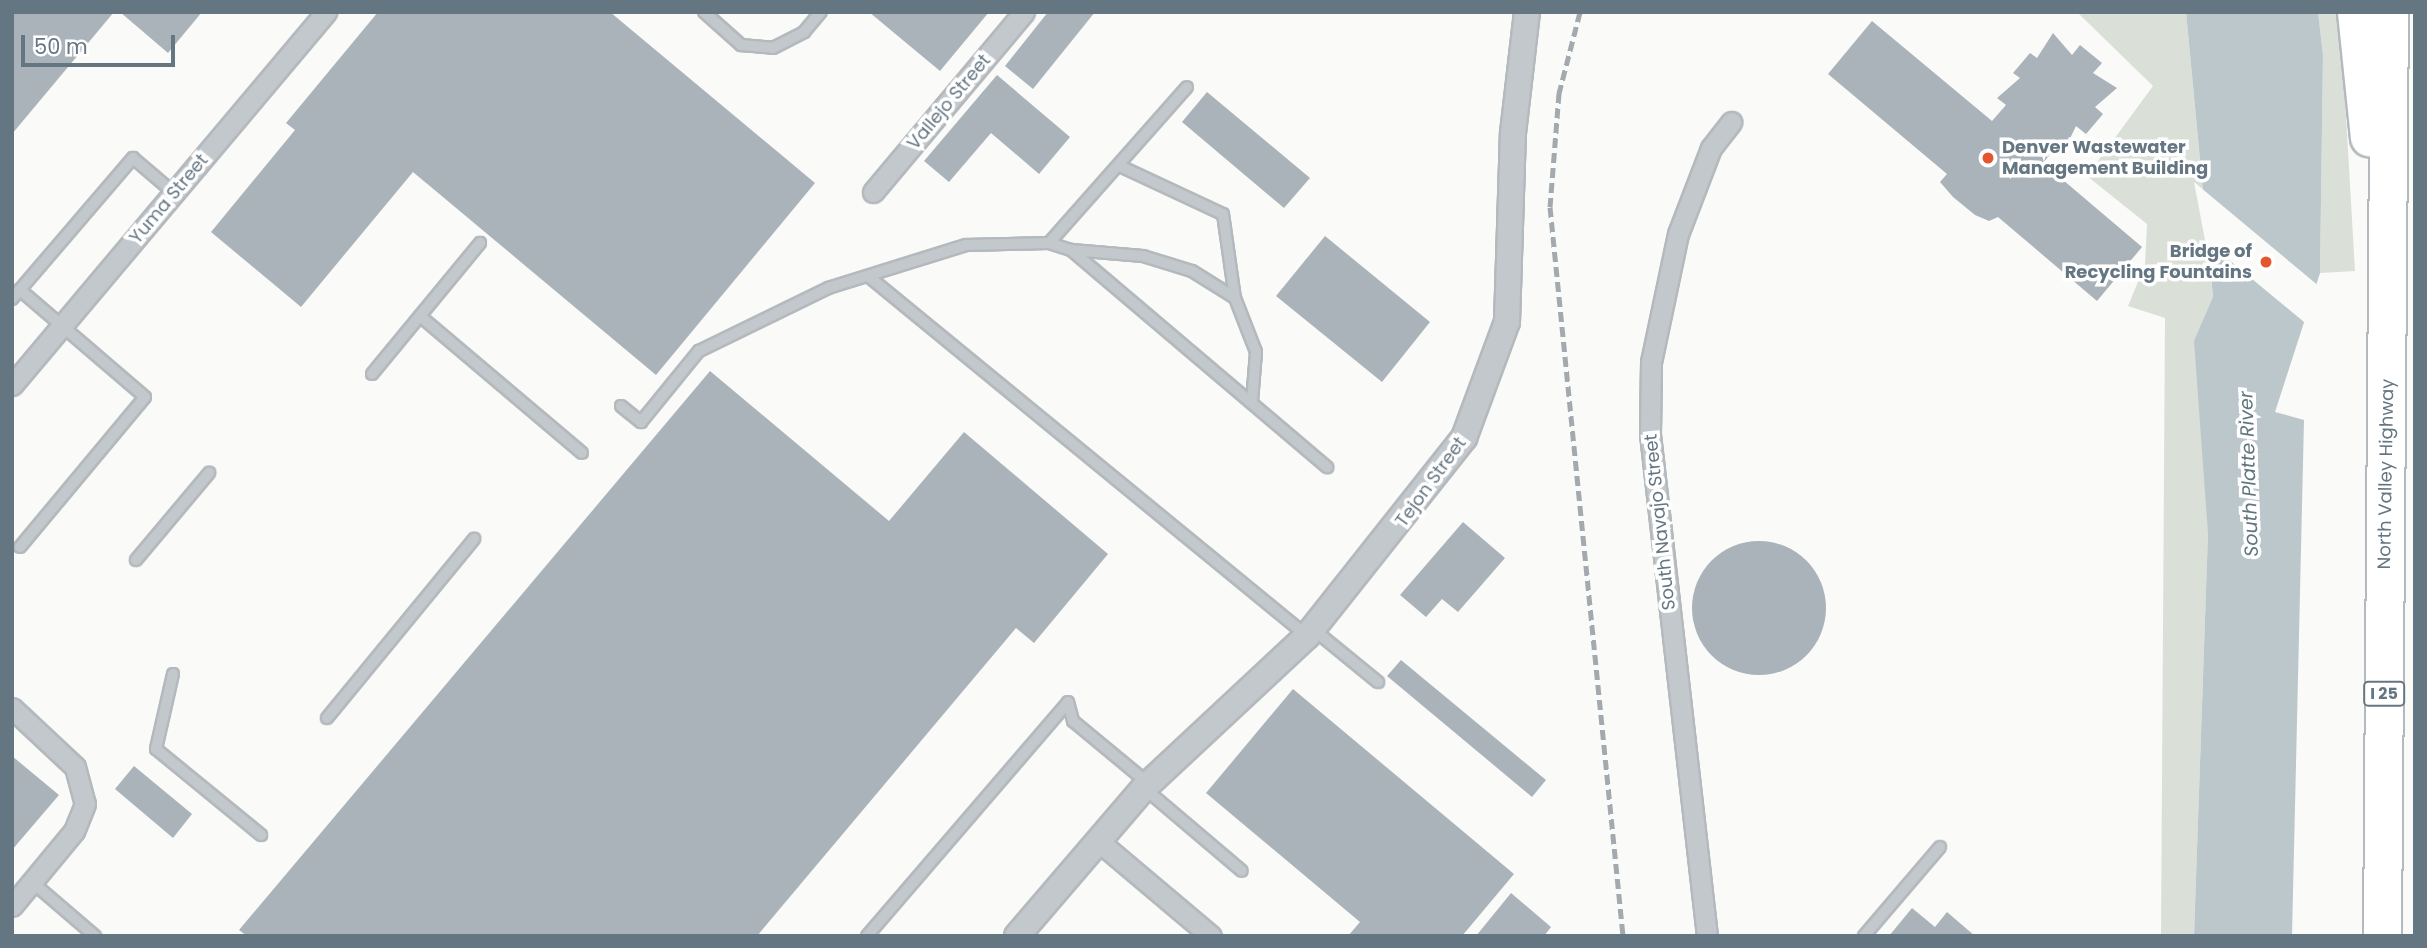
<!DOCTYPE html>
<style>
body{margin:0}
#map{position:relative;width:2427px;height:948px;overflow:hidden;background:#fafaf8;font-family:Poppins,sans-serif}
div>[style]{position:absolute}
.green>*{inset:0;background:#dadfd7}
.water>*{inset:0;background:#bbc7cb}
.pier>*{inset:0;background:#fafaf8}
.building>*{inset:0;background:#aab3b9}
.round{border-radius:50%}
.roads{filter:drop-shadow(2px 0 #b4b9bd) drop-shadow(-2px 0 #b4b9bd) drop-shadow(0 2px #b4b9bd) drop-shadow(0 -2px #b4b9bd)}
.service>*{height:10px;margin:-5px;padding:0 5px;transform-origin:5px;border-radius:5px;background:#c3c8cc}
.minor>*{height:19px;margin:-9.5px;padding:0 9.5px;transform-origin:9.5px;border-radius:9.5px;background:#c3c8cc}
.tertiary>*{height:24px;margin:-12px;padding:0 12px;transform-origin:12px;border-radius:12px;background:#c3c8cc}
.motorway>*{height:37px;margin:-18.5px;padding:0 18.5px;transform-origin:18.5px;border-radius:18.5px;background:#fff}
.rail>*{height:5px;margin-top:-2.5px;transform-origin:0;background:repeating-linear-gradient(90deg,#a2aab0 0 10px,transparent 0 15px)}
.dots>*{width:19px;height:19px;translate:-50% -50%;box-sizing:border-box;border:4px solid #fff;border-radius:50%}
span{translate:-50% -50%;white-space:nowrap;text-align:center;line-height:1.15;-webkit-text-stroke:7px #fff;paint-order:stroke}
.shield-label span{padding:2px 5px;background:#fff;border:2px solid;border-radius:5px;-webkit-text-stroke-width:0}
.shield-label{font-size:16px;color:#657683;font-weight:700}
.street-label{font-size:18px;color:#657683}
.poi-label{font-size:18px;color:#657683;font-weight:700}
.left{translate:0 -50%;text-align:left}
.right{translate:-100% -50%;text-align:right}
.water-label{font-size:19px;color:#60757c;font-style:italic}
.frame{position:absolute;inset:0;border:14px solid #657683;pointer-events:none}
.scale{position:absolute;left:21px;top:35px;width:154px;height:32px;box-sizing:border-box;border:4px solid #657683;border-top:0;padding-left:9px;font-size:21px;line-height:24px;white-space:nowrap;color:#657683;-webkit-text-stroke:5px #fff;paint-order:stroke}
</style>
<div id="map">
<div class="green">
<i style="clip-path:polygon(2077px 12px,2186px 12px,2213px 298px,2205px 316px,2208px 533px,2194px 936px,2161px 936px,2165px 318px,2128px 306px,2145px 265px,2147px 224px,2087px 176px,2153px 86px)"></i>
<i style="clip-path:polygon(2318px 12px,2340px 12px,2355px 271px,2320px 273px,2323px 55px)"></i>
</div>
<div class="water">
<i style="clip-path:polygon(2186px 12px,2318px 12px,2323px 55px,2320px 273px,2275px 412px,2304px 420px,2292px 936px,2194px 936px,2208px 533px,2194px 341px,2213px 297px)"></i>
</div>
<div class="pier">
<i style="clip-path:polygon(2194px 182px,2320px 287px,2310px 327px,2205px 240px)"></i>
</div>
<div class="building">
<i style="clip-path:polygon(12px 12px,114px 12px,12px 134px)"></i>
<i style="clip-path:polygon(120px 12px,202px 12px,168px 53px)"></i>
<i style="clip-path:polygon(378px 12px,610px 12px,815px 183px,656px 375px,413px 172px,301px 307px,211px 232px,295px 130px,286px 123px)"></i>
<i style="clip-path:polygon(869px 12px,989px 12px,940px 71px)"></i>
<i style="clip-path:polygon(1048px 12px,1095px 12px,1033px 89px,1005px 66px)"></i>
<i style="clip-path:polygon(1872px 21px,1992px 121px,2006px 105px,1997px 98px,2020px 78px,2013px 73px,2030px 53px,2037px 58px,2053px 33px,2072px 55px,2080px 45px,2102px 63px,2093px 73px,2117px 88px,2095px 107px,2103px 114px,2086px 134px,2076px 126px,2063px 153px,2056px 147px,2043px 163px,2142px 247px,2097px 301px,1998px 217px,1989px 221px,1975px 215px,1953px 197px,1940px 182px,1947px 174px,1828px 74px)"></i>
<i style="clip-path:polygon(997px 75px,1070px 137px,1039px 174px,991px 133px,949px 182px,924px 161px)"></i>
<i style="clip-path:polygon(1207px 92px,1310px 178px,1284px 208px,1182px 122px)"></i>
<i style="clip-path:polygon(1325px 236px,1430px 322px,1382px 382px,1276px 296px)"></i>
<i style="clip-path:polygon(710px 371px,889px 521px,964px 432px,1108px 554px,1034px 643px,1016px 628px,757px 936px,247px 936px,239px 930px)"></i>
<i style="clip-path:polygon(1463px 522px,1505px 558px,1458px 612px,1442px 599px,1426px 617px,1400px 595px)"></i>
<i class="round" style="left:1692px;top:541px;width:134px;height:134px"></i>
<i style="clip-path:polygon(1401px 660px,1546px 780px,1532px 797px,1387px 676px)"></i>
<i style="clip-path:polygon(1293px 689px,1514px 874px,1462px 936px,1348px 936px,1360px 922px,1206px 793px)"></i>
<i style="clip-path:polygon(12px 756px,59px 795px,12px 850px)"></i>
<i style="clip-path:polygon(134px 766px,192px 814px,173px 838px,115px 789px)"></i>
<i style="clip-path:polygon(1511px 893px,1551px 927px,1544px 936px,1476px 936px)"></i>
<i style="clip-path:polygon(1912px 908px,1935px 927px,1947px 912px,1975px 936px,1889px 936px)"></i>
</div>
<div class="roads">
<div class="service">
<i style="left:704px;top:12px;width:50px;rotate:41.7deg"></i>
<i style="left:741px;top:45px;width:32px;rotate:5deg"></i>
<i style="left:773px;top:48px;width:35px;rotate:-27deg"></i>
<i style="left:804px;top:32px;width:26px;rotate:-50deg"></i>
<i style="left:1122px;top:167px;width:111px;rotate:25deg"></i>
<i style="left:1223px;top:214px;width:85px;rotate:81.9deg"></i>
<i style="left:1049px;top:243px;width:208px;rotate:-48.5deg"></i>
<i style="left:1072px;top:250px;width:71px;rotate:4.8deg"></i>
<i style="left:1143px;top:256px;width:51px;rotate:17deg"></i>
<i style="left:1192px;top:271px;width:51px;rotate:32.1deg"></i>
<i style="left:1235px;top:298px;width:58px;rotate:68.7deg"></i>
<i style="left:1256px;top:352px;width:50px;rotate:94.6deg"></i>
<i style="left:868px;top:276px;width:566px;rotate:39.34deg"></i>
<i style="left:12px;top:299px;width:186px;rotate:-49.4deg"></i>
<i style="left:133px;top:158px;width:54px;rotate:40.5deg"></i>
<i style="left:420px;top:316px;width:212px;rotate:40.2deg"></i>
<i style="left:372px;top:374px;width:170px;rotate:-50.5deg"></i>
<i style="left:621px;top:406px;width:26px;rotate:39deg"></i>
<i style="left:641px;top:422px;width:92px;rotate:-50.8deg"></i>
<i style="left:699px;top:351px;width:144px;rotate:-26deg"></i>
<i style="left:828px;top:288px;width:145px;rotate:-17.3deg"></i>
<i style="left:966px;top:245px;width:83px;rotate:-1.4deg"></i>
<i style="left:1049px;top:243px;width:23px;rotate:18deg"></i>
<i style="left:1071px;top:250px;width:336px;rotate:40.3deg"></i>
<i style="left:20px;top:547px;width:195px;rotate:-50.2deg"></i>
<i style="left:145px;top:397px;width:165px;rotate:-139.4deg"></i>
<i style="left:136px;top:560px;width:114px;rotate:-50deg"></i>
<i style="left:1313px;top:629px;width:84px;rotate:39.2deg"></i>
<i style="left:173px;top:674px;width:77px;rotate:102.8deg"></i>
<i style="left:156px;top:749px;width:136px;rotate:39.3deg"></i>
<i style="left:1068px;top:702px;width:20px;rotate:75deg"></i>
<i style="left:1073px;top:721px;width:97px;rotate:39.6deg"></i>
<i style="left:327px;top:718px;width:232px;rotate:-50.6deg"></i>
<i style="left:1144px;top:788px;width:128px;rotate:40.3deg"></i>
<i style="left:32px;top:882px;width:83px;rotate:40.6deg"></i>
<i style="left:867px;top:936px;width:308px;rotate:-49.3deg"></i>
<i style="left:1864px;top:936px;width:117px;rotate:-49.5deg"></i>
</div>
<div class="minor">
<i style="left:873px;top:192px;width:235px;rotate:-50deg"></i>
<i style="left:12px;top:385px;width:488px;rotate:-49.9deg"></i>
<i style="left:12px;top:708px;width:86px;rotate:43.1deg"></i>
<i style="left:75px;top:767px;width:38px;rotate:75deg"></i>
<i style="left:85px;top:804px;width:29px;rotate:112deg"></i>
<i style="left:74px;top:831px;width:97px;rotate:129.6deg"></i>
<i style="left:1097px;top:840px;width:149px;rotate:40.1deg"></i>
<i style="left:1707px;top:936px;width:505px;rotate:-96.48deg"></i>
<i style="left:1650px;top:434px;width:72px;rotate:-89.2deg"></i>
<i style="left:1651px;top:362px;width:131px;rotate:-78.1deg"></i>
<i style="left:1678px;top:234px;width:92px;rotate:-69deg"></i>
<i style="left:1711px;top:148px;width:33px;rotate:-52deg"></i>
</div>
<div class="tertiary">
<i style="left:1017px;top:936px;width:195px;rotate:-49.4deg"></i>
<i style="left:1144px;top:788px;width:223px;rotate:-43deg"></i>
<i style="left:1307px;top:636px;width:253px;rotate:-51.6deg"></i>
<i style="left:1464px;top:438px;width:124px;rotate:-69.7deg"></i>
<i style="left:1507px;top:322px;width:189px;rotate:-88.2deg"></i>
<i style="left:1513px;top:133px;width:122px;rotate:-83.4deg"></i>
</div>
<div class="motorway">
<i style="left:2356px;top:12px;width:126px;rotate:84.1deg"></i>
<i style="left:2382px;top:936px;width:924px;rotate:-89.57deg"></i>
</div>
</div>
<div class="rail">
<i style="left:1580px;top:12px;width:84px;rotate:104.5deg"></i>
<i style="left:1559px;top:93px;width:114px;rotate:94.5deg"></i>
<i style="left:1550px;top:207px;width:733px;rotate:84.28deg"></i>
</div>
<div class="dots">
<i style="left:1988px;top:158px;background:#e4572e"></i>
<i style="left:2266px;top:262px;background:#e4572e"></i>
</div>
<div class="shield-label">
<span style="left:2384px;top:694px">I 25</span>
</div>
<div class="street-label">
<span style="left:949px;top:102px;rotate:-50deg">Vallejo Street</span>
<span style="left:169px;top:199px;rotate:-50deg">Yuma Street</span>
<span style="left:2386px;top:474px;rotate:-89deg">North Valley Highway</span>
<span style="left:1431px;top:482px;rotate:-54deg">Tejon Street</span>
<span style="left:1660px;top:522px;rotate:-96deg">South Navajo Street</span>
</div>
<div class="poi-label">
<span class="left" style="left:2002px;top:158px">Denver Wastewater<br>Management Building</span>
<span class="right" style="left:2252px;top:262px">Bridge of<br>Recycling Fountains</span>
</div>
<div class="water-label">
<span style="left:2249px;top:474px;rotate:-92deg">South Platte River</span>
</div>
<div class="frame"></div>
<div class="scale">50 m</div>
</div>
